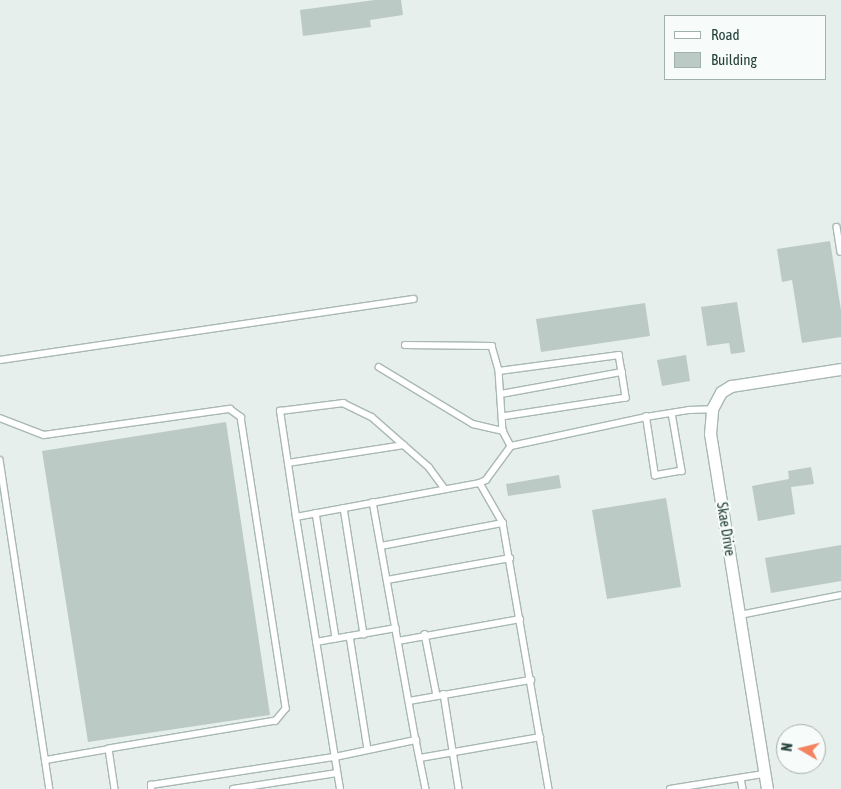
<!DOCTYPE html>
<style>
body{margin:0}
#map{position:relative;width:841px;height:789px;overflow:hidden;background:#e6efeb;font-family:"Asap Condensed",sans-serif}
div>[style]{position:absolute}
.building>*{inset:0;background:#bbcac4}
.roads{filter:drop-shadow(1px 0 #a8b8b2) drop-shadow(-1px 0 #a8b8b2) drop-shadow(0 1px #a8b8b2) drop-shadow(0 -1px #a8b8b2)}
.service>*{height:5.5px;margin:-2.75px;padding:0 2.75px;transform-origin:2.75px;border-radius:2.75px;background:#fff}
.minor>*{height:11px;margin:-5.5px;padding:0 5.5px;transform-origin:5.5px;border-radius:5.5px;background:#fff}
span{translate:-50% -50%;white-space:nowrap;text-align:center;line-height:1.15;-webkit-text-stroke:5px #f7fbf9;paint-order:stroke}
.street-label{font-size:14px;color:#24423a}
.legend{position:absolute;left:664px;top:15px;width:162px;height:65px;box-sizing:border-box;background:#f7fbf9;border:1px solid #a3b1ad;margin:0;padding:6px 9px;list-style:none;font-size:15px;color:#24423a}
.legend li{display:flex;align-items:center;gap:10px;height:25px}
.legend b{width:25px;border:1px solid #a3b1ad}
.north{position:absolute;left:776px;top:724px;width:50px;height:50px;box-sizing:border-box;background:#f7fbf9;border:1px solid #a3b1ad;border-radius:50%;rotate:278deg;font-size:14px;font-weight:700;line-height:20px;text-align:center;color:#24423a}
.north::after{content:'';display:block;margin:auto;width:18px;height:22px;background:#f4845f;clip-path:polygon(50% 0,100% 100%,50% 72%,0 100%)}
</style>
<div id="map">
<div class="building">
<i style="clip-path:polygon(375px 0,401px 0,403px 15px,370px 20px,371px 27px,303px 36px,300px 10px)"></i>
<i style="clip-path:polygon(830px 241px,841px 310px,841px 337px,802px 343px,792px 280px,782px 282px,777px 249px)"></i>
<i style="clip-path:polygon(737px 302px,745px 352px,731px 354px,729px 343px,707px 346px,701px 307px)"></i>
<i style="clip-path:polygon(645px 303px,650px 336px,541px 352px,536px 319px)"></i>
<i style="clip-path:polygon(686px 355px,690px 381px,662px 386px,657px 360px)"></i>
<i style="clip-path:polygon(226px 422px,270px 715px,88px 742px,42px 451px)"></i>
<i style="clip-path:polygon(811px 467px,814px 484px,791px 487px,795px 514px,758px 521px,752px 486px,789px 479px,788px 471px)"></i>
<i style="clip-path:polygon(559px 475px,561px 488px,508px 496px,506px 484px)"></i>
<i style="clip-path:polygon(666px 498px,681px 587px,607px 599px,592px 510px)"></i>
<i style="clip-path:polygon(841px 545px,841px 581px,771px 593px,765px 558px)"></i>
</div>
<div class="roads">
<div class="service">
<i style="left:837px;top:227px;width:25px;rotate:81deg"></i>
<i style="left:405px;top:345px;width:87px;rotate:0.7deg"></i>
<i style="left:492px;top:346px;width:26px;rotate:74deg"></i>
<i style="left:499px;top:371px;width:60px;rotate:86.2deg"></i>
<i style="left:503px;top:431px;width:17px;rotate:62deg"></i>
<i style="left:511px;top:446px;width:138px;rotate:-12.1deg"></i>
<i style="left:0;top:360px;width:418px;rotate:-8.4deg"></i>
<i style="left:379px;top:367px;width:110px;rotate:31.2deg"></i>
<i style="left:473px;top:424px;width:31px;rotate:13deg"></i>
<i style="left:499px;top:371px;width:121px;rotate:-7.6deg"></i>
<i style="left:619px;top:355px;width:17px;rotate:80deg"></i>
<i style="left:501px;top:394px;width:123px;rotate:-10.3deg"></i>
<i style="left:622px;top:372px;width:26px;rotate:81deg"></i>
<i style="left:626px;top:398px;width:125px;rotate:171.3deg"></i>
<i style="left:672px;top:413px;width:59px;rotate:80.2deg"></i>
<i style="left:682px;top:471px;width:27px;rotate:170deg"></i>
<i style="left:655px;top:476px;width:60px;rotate:-98.7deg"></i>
<i style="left:646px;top:417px;width:44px;rotate:-9.2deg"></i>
<i style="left:689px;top:410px;width:23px;rotate:-2deg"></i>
<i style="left:0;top:418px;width:47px;rotate:21.1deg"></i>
<i style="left:44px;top:435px;width:188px;rotate:-8deg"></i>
<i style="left:230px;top:409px;width:14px;rotate:36deg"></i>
<i style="left:241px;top:417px;width:295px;rotate:81.2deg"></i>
<i style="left:286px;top:709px;width:16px;rotate:130deg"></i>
<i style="left:276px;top:721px;width:169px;rotate:170.5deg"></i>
<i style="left:109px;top:749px;width:40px;rotate:81.5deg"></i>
<i style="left:0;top:460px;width:333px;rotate:81.4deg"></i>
<i style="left:288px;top:463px;width:117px;rotate:-8.8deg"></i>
<i style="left:480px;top:483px;width:46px;rotate:60.1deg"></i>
<i style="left:503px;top:523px;width:270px;rotate:80.2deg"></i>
<i style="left:373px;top:502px;width:242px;rotate:79.8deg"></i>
<i style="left:344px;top:508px;width:128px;rotate:81deg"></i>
<i style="left:316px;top:513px;width:127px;rotate:80.9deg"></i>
<i style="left:296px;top:517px;width:107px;rotate:-98.6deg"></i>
<i style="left:280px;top:411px;width:64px;rotate:-7.2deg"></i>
<i style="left:343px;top:403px;width:32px;rotate:26deg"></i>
<i style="left:372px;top:417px;width:76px;rotate:41.3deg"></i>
<i style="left:429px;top:467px;width:26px;rotate:54deg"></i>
<i style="left:381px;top:546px;width:124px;rotate:-10.7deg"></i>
<i style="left:387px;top:580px;width:125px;rotate:-10.1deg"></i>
<i style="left:740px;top:615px;width:103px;rotate:-11.2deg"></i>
<i style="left:425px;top:634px;width:63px;rotate:79deg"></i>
<i style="left:350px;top:636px;width:115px;rotate:81deg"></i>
<i style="left:398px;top:641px;width:124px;rotate:-10.2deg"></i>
<i style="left:316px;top:642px;width:81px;rotate:-9.9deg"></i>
<i style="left:444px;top:694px;width:96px;rotate:81deg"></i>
<i style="left:409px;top:701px;width:124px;rotate:-9.8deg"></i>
<i style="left:420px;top:758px;width:122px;rotate:-9.9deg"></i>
<i style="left:46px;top:760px;width:64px;rotate:-9.9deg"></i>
<i style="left:741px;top:778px;width:11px;rotate:80deg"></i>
<i style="left:151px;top:789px;width:4px;rotate:-90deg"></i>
<i style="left:151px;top:785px;width:186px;rotate:-8.7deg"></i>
<i style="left:335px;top:757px;width:83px;rotate:-11.9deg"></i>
<i style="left:416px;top:740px;width:50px;rotate:78.5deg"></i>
<i style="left:233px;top:789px;width:105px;rotate:-8.7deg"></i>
<i style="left:340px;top:789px;width:276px;rotate:-99.2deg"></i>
<i style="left:296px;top:517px;width:187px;rotate:-10.5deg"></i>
<i style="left:480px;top:483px;width:7px;rotate:-27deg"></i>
<i style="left:486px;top:480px;width:42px;rotate:-53.7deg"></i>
<i style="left:670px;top:789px;width:95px;rotate:-9.1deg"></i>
</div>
<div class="minor">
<i style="left:767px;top:789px;width:360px;rotate:-99.1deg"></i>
<i style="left:710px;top:434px;width:25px;rotate:-85deg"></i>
<i style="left:712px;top:409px;width:19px;rotate:-62deg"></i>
<i style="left:721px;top:392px;width:12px;rotate:-31deg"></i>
<i style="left:731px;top:386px;width:111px;rotate:-8.8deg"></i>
</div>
</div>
<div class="street-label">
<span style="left:726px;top:529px;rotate:81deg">Skae Drive</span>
</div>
<ul class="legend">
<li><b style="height:6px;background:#fff"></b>Road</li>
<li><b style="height:14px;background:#bbcac4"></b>Building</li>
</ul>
<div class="north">N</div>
</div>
